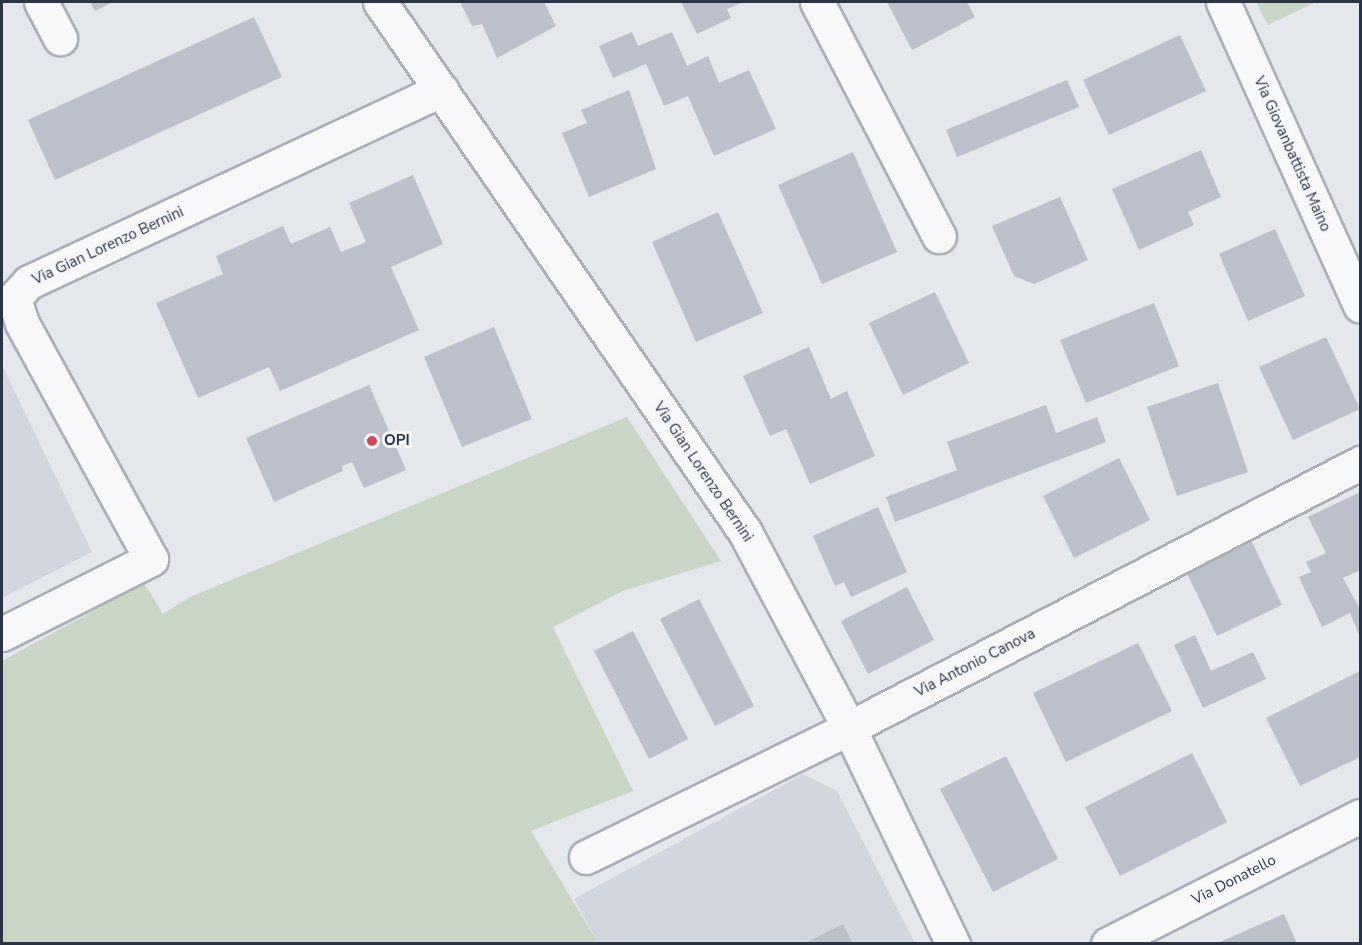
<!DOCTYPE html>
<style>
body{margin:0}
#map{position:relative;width:1362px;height:945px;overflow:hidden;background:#e4e7ec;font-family:"Nunito Sans",sans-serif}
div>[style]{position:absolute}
.built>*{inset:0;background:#d2d6de}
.green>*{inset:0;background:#c9d6c5}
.building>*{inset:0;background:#bbc0ca}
.roads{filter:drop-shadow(2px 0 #a9aeb7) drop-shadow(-2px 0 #a9aeb7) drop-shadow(0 2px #a9aeb7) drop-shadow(0 -2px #a9aeb7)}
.minor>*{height:33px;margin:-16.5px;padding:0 16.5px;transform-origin:16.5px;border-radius:16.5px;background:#f7f8fa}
.dots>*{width:16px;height:16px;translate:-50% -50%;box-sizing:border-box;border:3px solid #f4f6f9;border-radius:50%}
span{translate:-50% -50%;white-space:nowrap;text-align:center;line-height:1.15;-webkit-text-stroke:6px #f4f6f9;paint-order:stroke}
.street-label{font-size:15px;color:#2b3445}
.poi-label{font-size:15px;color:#2b3445;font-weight:700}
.left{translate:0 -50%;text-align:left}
.frame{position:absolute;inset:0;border:3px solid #2b3445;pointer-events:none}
</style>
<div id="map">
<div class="built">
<i style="clip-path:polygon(2px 365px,92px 552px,2px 598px)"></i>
<i style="clip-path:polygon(803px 774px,837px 791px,915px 943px,598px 943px,574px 899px)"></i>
</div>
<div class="green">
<i style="clip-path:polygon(1256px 2px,1316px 2px,1268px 25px)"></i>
<i style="clip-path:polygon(627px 417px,721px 561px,623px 591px,553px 627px,633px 791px,531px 831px,598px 943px,2px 943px,2px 661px,144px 583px,163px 614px,190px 597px)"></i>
</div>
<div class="building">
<i style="clip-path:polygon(90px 2px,113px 2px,95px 11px)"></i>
<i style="clip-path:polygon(460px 2px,544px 2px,556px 26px,497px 58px,482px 24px,472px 26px)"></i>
<i style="clip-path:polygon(681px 2px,743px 2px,727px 9px,731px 18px,697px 34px)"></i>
<i style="clip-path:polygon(887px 2px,967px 2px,975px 17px,912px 50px)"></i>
<i style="clip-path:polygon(254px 17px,282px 77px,55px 180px,28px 120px)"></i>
<i style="clip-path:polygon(632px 32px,638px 46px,672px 32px,687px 66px,708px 56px,719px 83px,749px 70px,776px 129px,714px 156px,688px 96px,664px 106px,646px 64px,613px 78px,599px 46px)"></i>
<i style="clip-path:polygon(1180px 35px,1206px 91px,1109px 135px,1083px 80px)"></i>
<i style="clip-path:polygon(1067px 80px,1079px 107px,957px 157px,946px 130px)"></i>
<i style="clip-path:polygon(629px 90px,656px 169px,589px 197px,562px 133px,587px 123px,581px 110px)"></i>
<i style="clip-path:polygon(1201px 150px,1221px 197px,1188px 212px,1194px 225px,1139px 250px,1112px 189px)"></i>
<i style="clip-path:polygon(853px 152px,897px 252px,822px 284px,778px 185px)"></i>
<i style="clip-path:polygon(413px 175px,443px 244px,391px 267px,419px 330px,280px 391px,269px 367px,198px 398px,156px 303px,223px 274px,216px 256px,283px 226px,291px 244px,330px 227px,341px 252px,366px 242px,349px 203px)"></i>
<i style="clip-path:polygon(1060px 197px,1088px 260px,1034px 284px,1014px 276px,992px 226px)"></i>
<i style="clip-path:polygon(718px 212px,763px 313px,696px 342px,652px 242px)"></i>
<i style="clip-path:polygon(1275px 229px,1305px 296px,1248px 321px,1219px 254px)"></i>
<i style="clip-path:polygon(935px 292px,969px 363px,903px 395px,869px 323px)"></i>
<i style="clip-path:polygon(1154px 303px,1179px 366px,1086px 403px,1060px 340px)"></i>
<i style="clip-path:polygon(494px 327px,532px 419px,462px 447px,424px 357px)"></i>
<i style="clip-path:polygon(1326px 337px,1360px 409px,1293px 440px,1259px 367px)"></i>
<i style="clip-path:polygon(809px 347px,831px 399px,847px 391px,875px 456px,810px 484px,786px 429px,770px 436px,743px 376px)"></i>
<i style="clip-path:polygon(1218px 383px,1248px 472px,1177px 496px,1147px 407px)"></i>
<i style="clip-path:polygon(369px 385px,406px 470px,364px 488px,352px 462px,342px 466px,343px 471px,274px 502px,246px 438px)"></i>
<i style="clip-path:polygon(1046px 405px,1056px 433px,1097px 417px,1106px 442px,895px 522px,886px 497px,957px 470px,947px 442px)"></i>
<i style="clip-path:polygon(1119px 458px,1150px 520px,1074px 558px,1043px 496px)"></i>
<i style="clip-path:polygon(1360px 492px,1360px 570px,1343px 578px,1360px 609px,1360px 637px,1350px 613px,1322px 627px,1299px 577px,1311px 572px,1306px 562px,1326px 553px,1308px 517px)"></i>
<i style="clip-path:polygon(878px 507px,907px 572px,851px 597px,844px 582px,835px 586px,813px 536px)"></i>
<i style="clip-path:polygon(1251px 540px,1282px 605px,1217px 636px,1186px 571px)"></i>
<i style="clip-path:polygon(907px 587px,934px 640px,868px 674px,841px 621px)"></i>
<i style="clip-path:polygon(699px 599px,754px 706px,715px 726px,660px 619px)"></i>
<i style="clip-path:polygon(633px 631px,688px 739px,649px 759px,594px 651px)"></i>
<i style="clip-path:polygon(1195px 635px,1211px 671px,1253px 652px,1266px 679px,1203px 708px,1174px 645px)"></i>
<i style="clip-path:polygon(1138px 643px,1172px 711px,1066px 762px,1033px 693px)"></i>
<i style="clip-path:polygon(1360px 671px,1360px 757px,1300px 786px,1266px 718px)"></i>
<i style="clip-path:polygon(1192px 753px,1227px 822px,1120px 876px,1085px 807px)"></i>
<i style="clip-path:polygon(1006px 756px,1058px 859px,993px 892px,940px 789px)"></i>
<i style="clip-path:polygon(1284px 914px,1297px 944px,1215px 944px)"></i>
<i style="clip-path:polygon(843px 924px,853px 944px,803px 944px)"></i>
</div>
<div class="roads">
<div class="minor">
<i style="left:41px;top:2px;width:41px;rotate:62.2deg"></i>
<i style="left:380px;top:2px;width:644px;rotate:55.45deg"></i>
<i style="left:745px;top:532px;width:222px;rotate:62deg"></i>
<i style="left:849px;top:728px;width:240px;rotate:64.3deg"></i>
<i style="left:817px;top:2px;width:264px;rotate:62.5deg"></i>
<i style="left:1223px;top:2px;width:333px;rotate:65.7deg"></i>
<i style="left:2px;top:634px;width:167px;rotate:-26.7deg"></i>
<i style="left:151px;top:559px;width:269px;rotate:-118.7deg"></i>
<i style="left:22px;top:323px;width:26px;rotate:-108deg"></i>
<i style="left:14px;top:298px;width:22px;rotate:-47deg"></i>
<i style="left:29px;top:282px;width:455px;rotate:-25deg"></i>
<i style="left:586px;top:857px;width:293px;rotate:-26.1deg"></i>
<i style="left:849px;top:728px;width:576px;rotate:-27.41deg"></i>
<i style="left:1108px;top:944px;width:283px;rotate:-26.9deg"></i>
</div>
</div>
<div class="dots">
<i style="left:372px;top:441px;background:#d1495b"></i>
</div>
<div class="street-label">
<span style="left:1292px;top:154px;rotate:66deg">Via Giovanbattista Maino</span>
<span style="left:108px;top:246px;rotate:-25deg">Via Gian Lorenzo Bernini</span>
<span style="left:703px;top:472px;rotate:56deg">Via Gian Lorenzo Bernini</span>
<span style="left:975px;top:663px;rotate:-27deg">Via Antonio Canova</span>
<span style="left:1234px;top:880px;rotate:-27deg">Via Donatello</span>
</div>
<div class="poi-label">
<span class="left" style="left:384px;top:441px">OPI</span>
</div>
<div class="frame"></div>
</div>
